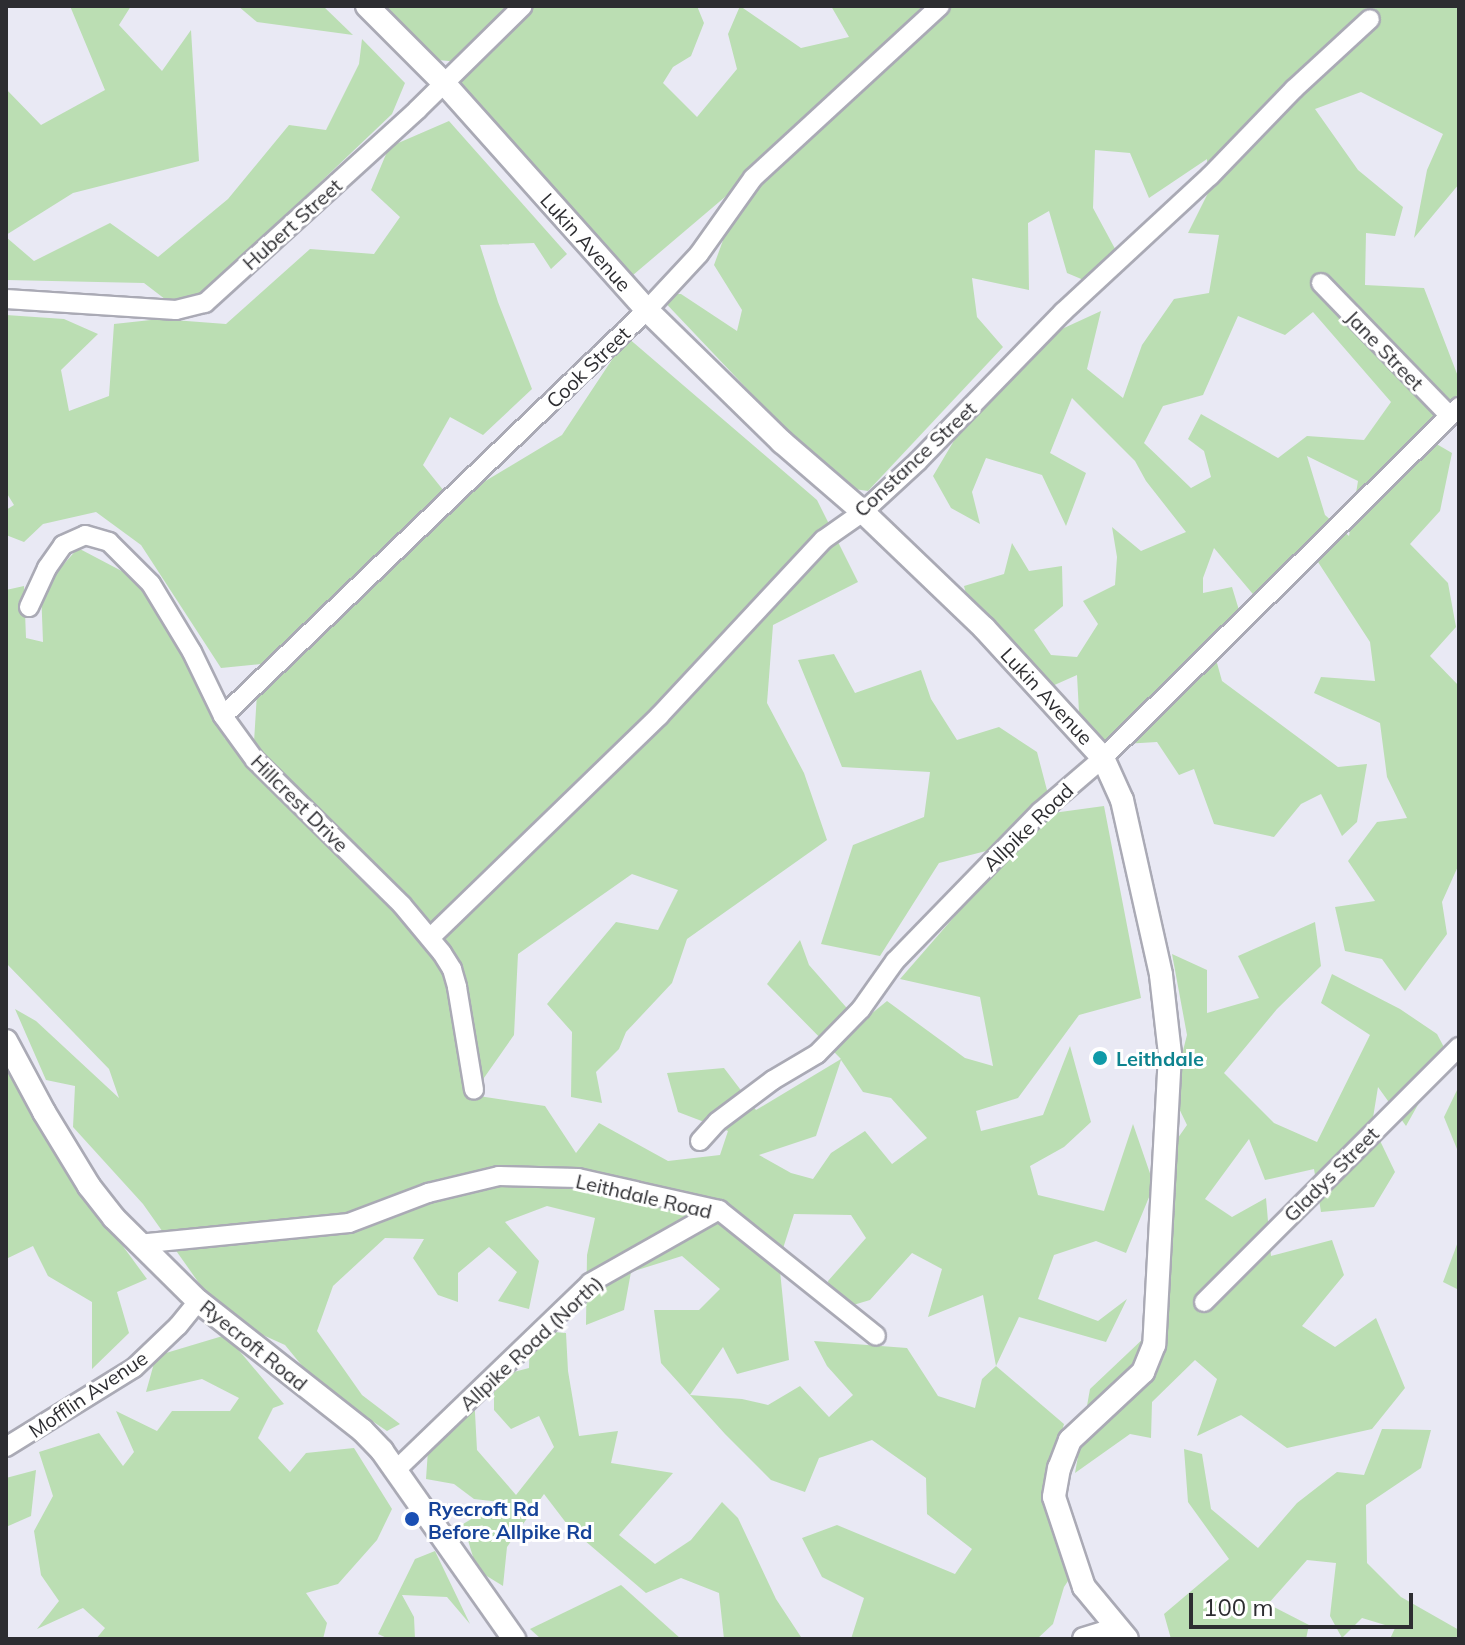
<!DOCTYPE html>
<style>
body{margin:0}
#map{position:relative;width:1465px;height:1645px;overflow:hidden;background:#e9e9f4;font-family:Mulish,sans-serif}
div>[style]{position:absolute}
.green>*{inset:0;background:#bbdeb3}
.roads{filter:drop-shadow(2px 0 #aaaab5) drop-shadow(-2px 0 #aaaab5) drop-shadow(0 2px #aaaab5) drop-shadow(0 -2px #aaaab5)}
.minor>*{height:18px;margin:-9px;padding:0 9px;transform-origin:9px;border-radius:9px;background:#fff}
.tertiary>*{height:22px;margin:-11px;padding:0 11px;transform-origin:11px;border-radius:11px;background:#fff}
.dots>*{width:22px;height:22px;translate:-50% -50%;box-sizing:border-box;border:4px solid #fff;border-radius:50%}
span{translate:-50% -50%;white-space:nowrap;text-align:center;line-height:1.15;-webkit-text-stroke:6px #fff;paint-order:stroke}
.street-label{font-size:20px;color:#2d2d31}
.culture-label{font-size:20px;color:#0d838f;font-weight:700}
.left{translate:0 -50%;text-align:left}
.transit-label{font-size:20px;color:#164399;font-weight:700}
.frame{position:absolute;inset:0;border:8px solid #2d2d31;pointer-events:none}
.scale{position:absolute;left:1189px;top:1593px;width:224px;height:36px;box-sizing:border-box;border:4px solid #2d2d31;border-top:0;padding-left:10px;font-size:24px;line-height:28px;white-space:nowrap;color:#2d2d31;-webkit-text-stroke:6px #fff;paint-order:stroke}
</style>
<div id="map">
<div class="green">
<i style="clip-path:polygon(70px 6px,131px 6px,119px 25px,162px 71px,191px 30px,199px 161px,73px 193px,6px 235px,6px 89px,41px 125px,105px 90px)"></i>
<i style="clip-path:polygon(238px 6px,323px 6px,353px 35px,257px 22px)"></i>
<i style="clip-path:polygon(evenodd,372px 6px,697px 6px,704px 23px,691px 56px,673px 67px,663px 83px,697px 117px,737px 69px,728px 34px,740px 6px,801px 48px,849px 37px,831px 6px,1459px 6px,1459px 184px,1414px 238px,1427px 170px,1443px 134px,1361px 92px,1315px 109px,1358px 170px,1403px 207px,1395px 236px,1366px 233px,1365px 285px,1424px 288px,1459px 379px,1459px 393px,1421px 435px,1452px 453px,1440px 511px,1410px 544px,1448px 583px,1456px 627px,1430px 656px,1459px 686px,1459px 864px,1442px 902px,1447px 934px,1405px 991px,1382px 959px,1345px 951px,1335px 907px,1375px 901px,1348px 861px,1377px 822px,1407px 818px,1387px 777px,1380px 723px,1314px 693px,1321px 677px,1375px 681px,1370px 642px,1318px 562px,1263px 606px,1214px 548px,1203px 578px,1203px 593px,1232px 587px,1245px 630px,1212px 645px,1222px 681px,1338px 767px,1367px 764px,1357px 822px,1342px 836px,1321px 794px,1301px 804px,1274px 837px,1214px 824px,1194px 769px,1179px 775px,1157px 742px,1107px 745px,1079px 712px,1077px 675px,1050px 687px,968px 602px,964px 586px,1004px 574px,1012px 543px,1029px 571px,1062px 566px,1063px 606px,1034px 630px,1051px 655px,1077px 657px,1098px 624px,1083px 601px,1115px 585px,1117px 557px,1112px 527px,1141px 551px,1186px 532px,1146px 481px,1135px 461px,1072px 398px,1050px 453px,1086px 473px,1066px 526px,1042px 475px,986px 458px,972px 492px,980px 524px,951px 508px,933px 476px,974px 407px,1040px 339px,1101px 311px,1087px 369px,1123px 398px,1142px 345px,1174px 299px,1209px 293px,1219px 235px,1188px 233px,1208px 193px,1207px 159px,1149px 198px,1130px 153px,1095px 150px,1093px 208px,1120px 258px,1105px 289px,1067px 273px,1049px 211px,1028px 223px,1029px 290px,972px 278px,977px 317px,1003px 347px,868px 491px,840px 487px,657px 294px,681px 294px,737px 331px,742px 310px,714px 265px,745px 180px,626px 281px,453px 94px,469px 63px,418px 58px,372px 6px,1313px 312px,1391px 402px,1364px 440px,1307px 436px,1278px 458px,1201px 414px,1188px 439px,1204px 451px,1211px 477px,1191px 488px,1144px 443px,1163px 406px,1203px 395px,1238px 316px,1285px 335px,1313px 312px,372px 6px,1307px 456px,1358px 481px,1349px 536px,1325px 515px,1307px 456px)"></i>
<i style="clip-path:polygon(362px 39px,405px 83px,392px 114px,287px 214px,218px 288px,174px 306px,144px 283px,6px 280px,6px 237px,34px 261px,110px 223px,158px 257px,228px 199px,289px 125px,326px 130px,359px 64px)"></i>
<i style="clip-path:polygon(evenodd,449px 121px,567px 254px,551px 269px,534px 243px,480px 245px,498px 302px,532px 389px,483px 435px,450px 417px,423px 465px,452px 501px,562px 435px,627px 337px,817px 500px,858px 582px,773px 625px,767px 703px,804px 773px,827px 840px,687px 939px,672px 983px,626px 1032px,619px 1049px,596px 1072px,602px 1103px,571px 1097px,572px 1032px,547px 1004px,616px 922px,658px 930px,678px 890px,632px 874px,518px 954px,514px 1035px,472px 1095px,545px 1106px,576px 1153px,599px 1123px,668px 1161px,720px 1155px,728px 1131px,678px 1112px,667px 1073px,724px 1068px,756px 1110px,841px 1059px,767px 984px,800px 940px,809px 965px,860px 1023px,887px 1001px,965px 1058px,993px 1066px,980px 997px,900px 979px,961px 909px,990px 850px,939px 863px,880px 956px,821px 944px,853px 845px,924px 817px,930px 772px,842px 767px,798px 660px,834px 654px,855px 693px,921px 670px,931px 699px,957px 740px,999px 727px,1037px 752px,1053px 813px,1104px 806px,1141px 998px,1079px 1015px,1018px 1098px,976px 1111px,981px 1131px,1043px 1115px,1070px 1046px,1091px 1122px,1064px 1147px,1030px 1166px,1038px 1195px,1104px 1211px,1133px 1124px,1154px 1185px,1126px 1253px,1096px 1241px,1054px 1255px,1038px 1299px,1098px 1321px,1127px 1299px,1106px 1342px,1019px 1317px,996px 1366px,1064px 1424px,1046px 1487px,1057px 1545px,1072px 1575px,1064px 1587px,1053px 1624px,1037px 1639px,851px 1639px,864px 1598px,822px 1577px,802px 1538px,837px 1525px,955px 1574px,972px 1549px,927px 1514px,926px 1478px,872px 1440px,819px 1458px,805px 1492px,771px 1480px,725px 1434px,661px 1363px,654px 1310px,699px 1310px,720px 1289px,682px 1256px,631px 1272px,624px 1310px,586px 1325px,587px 1255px,595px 1218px,547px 1206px,505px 1222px,539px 1261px,529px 1309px,498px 1301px,517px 1272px,489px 1247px,458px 1273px,458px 1302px,438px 1295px,413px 1258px,424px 1239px,385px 1238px,333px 1286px,317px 1331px,362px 1395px,400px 1424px,387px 1431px,317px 1384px,285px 1345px,223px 1317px,143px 1204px,73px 1127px,75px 1086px,46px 1080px,15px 1009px,36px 1021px,119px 1098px,109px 1069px,6px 963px,6px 590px,24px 586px,26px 638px,43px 642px,41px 590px,78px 548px,135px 578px,193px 670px,225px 739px,254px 742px,257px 693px,290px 661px,221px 668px,141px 545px,96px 512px,43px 524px,24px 542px,6px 535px,6px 510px,14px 505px,6px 492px,6px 315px,64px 319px,98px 334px,61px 370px,69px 411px,109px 396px,114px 324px,160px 319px,226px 324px,310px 249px,374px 254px,400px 217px,371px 190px,389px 147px,449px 121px,841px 1060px,863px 1092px,891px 1098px,927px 1138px,892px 1164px,865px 1131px,831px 1153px,813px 1179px,791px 1173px,759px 1155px,816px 1136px,841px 1060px,449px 121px,794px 1214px,851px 1215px,866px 1238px,828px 1281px,833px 1311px,870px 1300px,912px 1253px,942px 1269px,928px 1317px,983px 1295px,996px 1366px,982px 1379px,975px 1408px,938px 1396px,907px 1348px,814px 1341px,827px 1366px,853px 1395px,829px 1417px,800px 1386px,768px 1405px,742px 1399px,690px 1395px,723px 1347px,737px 1374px,789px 1360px,779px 1261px,794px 1214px)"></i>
<i style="clip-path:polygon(1315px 922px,1321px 966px,1277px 1009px,1224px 1073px,1274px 1123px,1317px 1142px,1370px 1035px,1321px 1003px,1332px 974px,1400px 1009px,1437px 1034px,1447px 1053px,1406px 1126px,1378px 1087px,1372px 1124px,1395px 1172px,1374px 1207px,1321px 1212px,1314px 1169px,1265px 1180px,1249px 1139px,1205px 1199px,1232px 1217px,1266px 1198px,1271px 1256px,1332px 1240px,1344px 1275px,1302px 1326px,1335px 1347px,1376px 1318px,1405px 1388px,1372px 1429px,1287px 1448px,1241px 1415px,1197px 1436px,1217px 1379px,1195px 1360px,1152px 1402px,1151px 1438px,1130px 1434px,1075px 1473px,1090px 1389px,1165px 1318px,1173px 1145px,1187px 1125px,1172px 1094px,1187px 1035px,1172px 954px,1207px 970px,1207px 1013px,1259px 998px,1238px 956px)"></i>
<i style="clip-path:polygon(6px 1063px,103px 1219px,147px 1279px,117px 1292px,129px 1333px,92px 1369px,92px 1302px,48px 1276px,33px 1246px,6px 1259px)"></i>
<i style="clip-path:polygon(1459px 1086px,1459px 1154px,1444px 1117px)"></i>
<i style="clip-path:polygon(1459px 1239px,1459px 1290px,1443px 1282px)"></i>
<i style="clip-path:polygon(530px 1330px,566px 1333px,568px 1371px,579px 1436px,618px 1431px,611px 1463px,673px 1473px,619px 1535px,655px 1564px,691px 1540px,722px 1502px,738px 1518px,776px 1599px,801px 1637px,816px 1639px,724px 1639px,719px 1593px,681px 1578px,646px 1593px,570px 1528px,544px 1494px,507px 1547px,503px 1586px,477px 1570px,463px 1524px,500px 1502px,474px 1499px,454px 1484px,426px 1479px,428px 1450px,474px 1394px,477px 1450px,516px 1495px,554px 1447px,539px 1416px,511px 1429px,494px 1410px,494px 1377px,529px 1368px)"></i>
<i style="clip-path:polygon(226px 1335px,284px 1404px,273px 1408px,258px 1438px,290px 1472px,306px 1453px,354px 1448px,392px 1509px,377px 1540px,338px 1584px,306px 1593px,327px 1623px,323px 1639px,96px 1639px,105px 1628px,83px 1608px,37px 1629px,59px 1601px,41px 1575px,34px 1531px,53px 1496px,39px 1452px,99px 1433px,123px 1466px,134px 1452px,116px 1411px,157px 1431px,172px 1411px,230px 1411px,239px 1398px,202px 1379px,146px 1392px,156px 1356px)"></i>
<i style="clip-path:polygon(1382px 1429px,1431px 1430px,1421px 1468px,1366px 1505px,1367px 1563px,1401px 1597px,1459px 1630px,1456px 1639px,1390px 1639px,1395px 1628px,1362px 1618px,1342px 1638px,1330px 1616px,1336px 1563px,1307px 1560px,1268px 1604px,1309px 1625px,1306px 1639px,1171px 1639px,1164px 1614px,1229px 1559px,1188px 1502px,1184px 1449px,1202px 1454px,1211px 1509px,1258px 1548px,1297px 1503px,1337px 1472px,1364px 1475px)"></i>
<i style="clip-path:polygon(36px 1470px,31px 1516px,6px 1527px,6px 1478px)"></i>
<i style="clip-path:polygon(435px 1551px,470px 1624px,447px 1597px,402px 1595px,414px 1617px,415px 1639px,389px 1639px,378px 1634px,415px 1559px)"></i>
<i style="clip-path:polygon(621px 1585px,681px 1639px,541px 1639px,530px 1629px)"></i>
</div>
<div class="roads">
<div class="minor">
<i style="left:1321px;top:283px;width:185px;rotate:45.9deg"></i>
<i style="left:6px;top:299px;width:170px;rotate:3.7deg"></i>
<i style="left:176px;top:310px;width:30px;rotate:-14deg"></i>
<i style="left:205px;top:303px;width:287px;rotate:-42.3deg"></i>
<i style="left:417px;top:110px;width:148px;rotate:-44.5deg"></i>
<i style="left:29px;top:607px;width:43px;rotate:-65.2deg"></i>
<i style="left:47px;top:568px;width:28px;rotate:-55deg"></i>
<i style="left:63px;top:545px;width:24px;rotate:-24deg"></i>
<i style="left:85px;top:535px;width:25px;rotate:16deg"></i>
<i style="left:109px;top:542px;width:59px;rotate:45deg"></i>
<i style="left:151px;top:584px;width:79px;rotate:58.9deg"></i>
<i style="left:192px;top:652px;width:71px;rotate:64.2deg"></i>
<i style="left:223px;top:716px;width:54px;rotate:54deg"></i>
<i style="left:255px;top:760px;width:206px;rotate:44.6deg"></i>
<i style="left:402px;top:905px;width:62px;rotate:50.2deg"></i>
<i style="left:442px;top:953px;width:19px;rotate:58deg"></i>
<i style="left:452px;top:969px;width:19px;rotate:74deg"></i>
<i style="left:457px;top:987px;width:104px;rotate:80.6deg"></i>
<i style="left:223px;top:716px;width:587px;rotate:-43.76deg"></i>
<i style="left:647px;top:310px;width:76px;rotate:-47.1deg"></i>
<i style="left:699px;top:254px;width:93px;rotate:-54.6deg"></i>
<i style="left:753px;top:178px;width:254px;rotate:-42.6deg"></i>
<i style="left:431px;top:937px;width:318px;rotate:-44.1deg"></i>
<i style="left:659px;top:716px;width:241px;rotate:-47deg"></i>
<i style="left:823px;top:540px;width:49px;rotate:-35deg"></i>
<i style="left:863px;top:512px;width:75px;rotate:-42.8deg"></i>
<i style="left:918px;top:461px;width:208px;rotate:-45.8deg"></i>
<i style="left:1063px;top:312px;width:200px;rotate:-42.8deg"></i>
<i style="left:1210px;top:176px;width:121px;rotate:-46deg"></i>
<i style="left:1294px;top:89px;width:103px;rotate:-42.6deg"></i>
<i style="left:700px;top:1141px;width:25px;rotate:-48deg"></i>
<i style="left:717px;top:1122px;width:70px;rotate:-36.9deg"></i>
<i style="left:773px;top:1080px;width:51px;rotate:-30.6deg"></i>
<i style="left:817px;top:1054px;width:63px;rotate:-45.6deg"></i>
<i style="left:861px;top:1009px;width:59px;rotate:-54.7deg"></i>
<i style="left:895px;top:961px;width:208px;rotate:-45.8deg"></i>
<i style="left:1040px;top:812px;width:83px;rotate:-40.6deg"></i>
<i style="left:1103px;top:758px;width:500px;rotate:-44.6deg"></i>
<i style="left:138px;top:1244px;width:212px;rotate:-5.7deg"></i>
<i style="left:349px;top:1223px;width:85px;rotate:-20.8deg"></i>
<i style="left:428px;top:1193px;width:73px;rotate:-13.5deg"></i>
<i style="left:499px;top:1176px;width:79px;rotate:1.5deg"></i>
<i style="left:578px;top:1178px;width:145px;rotate:12.8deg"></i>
<i style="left:719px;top:1210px;width:201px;rotate:38.7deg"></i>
<i style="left:1204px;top:1302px;width:361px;rotate:-45deg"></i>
<i style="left:6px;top:1447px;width:150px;rotate:-31.7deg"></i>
<i style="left:134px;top:1368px;width:61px;rotate:-43.7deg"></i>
<i style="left:178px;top:1326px;width:32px;rotate:-51deg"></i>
<i style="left:397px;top:1469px;width:268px;rotate:-43.9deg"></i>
<i style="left:590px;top:1283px;width:148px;rotate:-29.5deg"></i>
</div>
<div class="tertiary">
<i style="left:367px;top:6px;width:107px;rotate:45deg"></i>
<i style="left:443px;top:82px;width:306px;rotate:48.2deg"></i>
<i style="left:647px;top:310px;width:189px;rotate:44.4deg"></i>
<i style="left:782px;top:442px;width:107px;rotate:40.8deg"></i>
<i style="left:863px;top:512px;width:168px;rotate:43.8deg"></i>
<i style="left:984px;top:628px;width:176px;rotate:47.5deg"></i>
<i style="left:1103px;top:758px;width:46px;rotate:65.7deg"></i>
<i style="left:1122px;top:800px;width:179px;rotate:77.4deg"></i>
<i style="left:1161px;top:975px;width:80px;rotate:83.5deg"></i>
<i style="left:1170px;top:1054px;width:291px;rotate:93.1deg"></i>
<i style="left:1154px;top:1345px;width:29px;rotate:112deg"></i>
<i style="left:1143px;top:1372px;width:100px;rotate:137deg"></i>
<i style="left:1070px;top:1440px;width:30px;rotate:111deg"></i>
<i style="left:1059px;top:1468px;width:29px;rotate:100deg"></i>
<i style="left:1054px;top:1497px;width:95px;rotate:71.6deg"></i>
<i style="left:1084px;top:1587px;width:67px;rotate:50.4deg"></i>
<i style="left:6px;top:1041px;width:81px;rotate:61.8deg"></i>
<i style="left:44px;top:1112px;width:87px;rotate:58.7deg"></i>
<i style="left:89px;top:1186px;width:41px;rotate:52deg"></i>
<i style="left:114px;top:1218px;width:118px;rotate:44.7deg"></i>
<i style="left:198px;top:1301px;width:209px;rotate:38.2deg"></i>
<i style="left:362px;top:1430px;width:29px;rotate:46deg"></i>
<i style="left:382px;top:1451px;width:230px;rotate:54.9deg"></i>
<i style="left:1084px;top:1639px;width:34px;rotate:-17deg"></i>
</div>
</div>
<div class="dots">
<i style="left:1100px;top:1058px;background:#0f9aa8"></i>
<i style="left:412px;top:1519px;background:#1a4fb4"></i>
</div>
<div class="street-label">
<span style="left:292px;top:224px;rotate:-42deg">Hubert Street</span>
<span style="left:586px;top:242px;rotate:48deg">Lukin Avenue</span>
<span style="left:1385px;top:350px;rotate:46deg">Jane Street</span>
<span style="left:588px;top:367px;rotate:-44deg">Cook Street</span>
<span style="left:915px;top:459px;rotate:-43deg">Constance Street</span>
<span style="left:1047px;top:696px;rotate:47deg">Lukin Avenue</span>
<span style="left:300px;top:803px;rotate:45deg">Hillcrest Drive</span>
<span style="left:1028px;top:827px;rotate:-44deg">Allpike Road</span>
<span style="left:1331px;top:1174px;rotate:-45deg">Gladys Street</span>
<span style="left:644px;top:1196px;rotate:13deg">Leithdale Road</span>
<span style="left:531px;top:1343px;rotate:-43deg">Allpike Road (North)</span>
<span style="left:254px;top:1345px;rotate:39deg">Ryecroft Road</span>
<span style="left:88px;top:1394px;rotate:-34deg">Mofflin Avenue</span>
</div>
<div class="culture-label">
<span class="left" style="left:1116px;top:1058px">Leithdale</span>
</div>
<div class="transit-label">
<span class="left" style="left:428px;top:1520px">Ryecroft Rd<br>Before Allpike Rd</span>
</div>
<div class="frame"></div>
<div class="scale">100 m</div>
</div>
